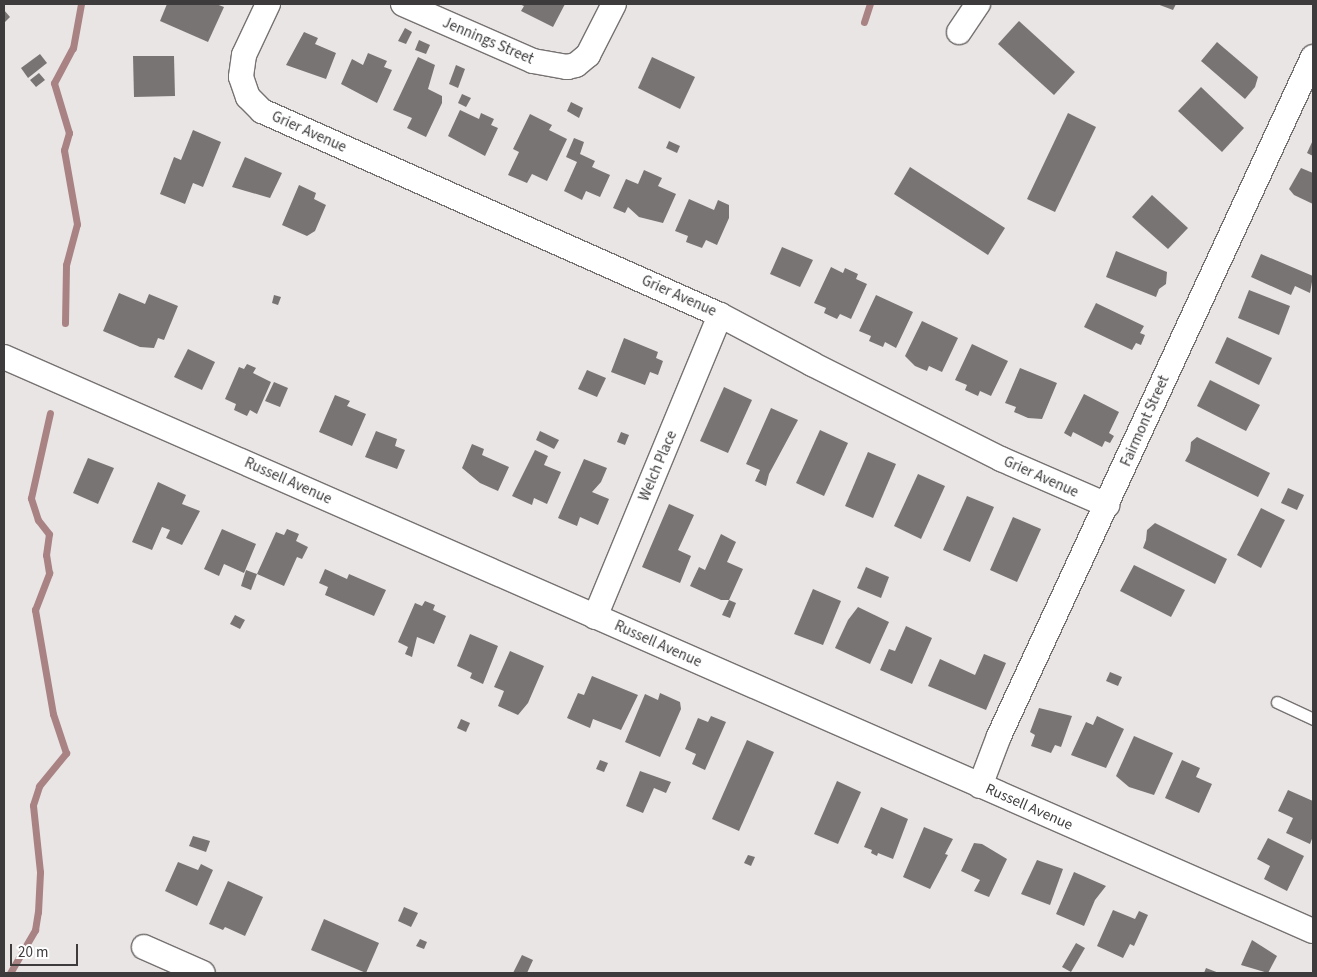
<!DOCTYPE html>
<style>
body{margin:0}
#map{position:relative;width:1317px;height:977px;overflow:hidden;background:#eae5e5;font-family:"Source Sans 3",sans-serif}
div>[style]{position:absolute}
.stream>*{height:7px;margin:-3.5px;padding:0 3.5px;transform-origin:3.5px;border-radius:3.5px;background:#a98384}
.building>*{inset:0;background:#797474}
.roads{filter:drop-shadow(1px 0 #777272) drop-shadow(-1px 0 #777272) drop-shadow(0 1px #777272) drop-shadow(0 -1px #777272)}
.lane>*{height:11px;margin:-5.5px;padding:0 5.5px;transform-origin:5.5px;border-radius:5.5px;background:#fff}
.street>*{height:24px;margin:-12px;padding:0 12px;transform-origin:12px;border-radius:12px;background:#fff}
span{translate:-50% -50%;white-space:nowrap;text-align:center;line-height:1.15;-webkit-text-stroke:5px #fff;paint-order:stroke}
.street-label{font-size:15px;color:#3d3b3b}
.frame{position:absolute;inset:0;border:5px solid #3d3b3b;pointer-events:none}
.scale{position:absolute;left:10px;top:944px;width:68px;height:22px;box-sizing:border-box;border:2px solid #3d3b3b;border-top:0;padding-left:6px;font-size:15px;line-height:18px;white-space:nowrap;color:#3d3b3b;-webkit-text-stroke:4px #fff;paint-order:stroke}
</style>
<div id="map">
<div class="stream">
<i style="left:864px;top:22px;width:19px;rotate:-72deg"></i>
<i style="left:65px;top:323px;width:58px;rotate:-89deg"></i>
<i style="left:66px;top:265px;width:42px;rotate:-75deg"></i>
<i style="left:77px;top:224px;width:75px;rotate:-100deg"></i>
<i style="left:64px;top:150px;width:18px;rotate:-74deg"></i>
<i style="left:69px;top:133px;width:52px;rotate:-106.7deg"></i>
<i style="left:54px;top:83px;width:40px;rotate:-62deg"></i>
<i style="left:73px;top:48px;width:45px;rotate:-79.7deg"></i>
<i style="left:10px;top:973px;width:50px;rotate:-59.8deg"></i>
<i style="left:35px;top:930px;width:18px;rotate:-81deg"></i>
<i style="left:38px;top:912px;width:40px;rotate:-87.1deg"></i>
<i style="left:40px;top:872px;width:67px;rotate:-96deg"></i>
<i style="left:33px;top:805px;width:20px;rotate:-72deg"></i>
<i style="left:39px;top:786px;width:43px;rotate:-50.7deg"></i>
<i style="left:66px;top:753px;width:41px;rotate:-108.4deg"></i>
<i style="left:53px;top:714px;width:106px;rotate:-99.8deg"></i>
<i style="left:35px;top:610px;width:40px;rotate:-69deg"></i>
<i style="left:49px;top:573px;width:18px;rotate:-99deg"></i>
<i style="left:46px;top:555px;width:21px;rotate:-82deg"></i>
<i style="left:49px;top:534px;width:18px;rotate:-128deg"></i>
<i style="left:38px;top:520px;width:23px;rotate:-108deg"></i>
<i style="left:31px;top:498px;width:87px;rotate:-77.4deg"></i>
</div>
<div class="building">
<i style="clip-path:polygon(167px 4px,216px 4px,224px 7px,208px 42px,160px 21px)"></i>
<i style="clip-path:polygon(519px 4px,565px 4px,553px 27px,521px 11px,524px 6px)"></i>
<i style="clip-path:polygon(1157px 4px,1176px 4px,1173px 10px)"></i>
<i style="clip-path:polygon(4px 10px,10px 17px,4px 23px)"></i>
<i style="clip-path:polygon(1019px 21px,1075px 72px,1054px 95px,998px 44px)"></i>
<i style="clip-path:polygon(405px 28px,412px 32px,406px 44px,398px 41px)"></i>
<i style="clip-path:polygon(304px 32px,318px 38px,315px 44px,336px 53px,326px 79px,286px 65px)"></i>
<i style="clip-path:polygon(419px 40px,430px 45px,426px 54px,415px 50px)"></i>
<i style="clip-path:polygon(1217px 42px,1258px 77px,1255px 87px,1245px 99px,1201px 61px)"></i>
<i style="clip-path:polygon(368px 53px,387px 61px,384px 67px,392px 70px,377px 103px,341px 84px,352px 59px,363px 65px)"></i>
<i style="clip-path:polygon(40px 54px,47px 63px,28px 78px,21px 68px)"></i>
<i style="clip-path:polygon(133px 56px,174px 56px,175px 96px,134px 97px)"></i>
<i style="clip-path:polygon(418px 57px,435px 65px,428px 89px,442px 96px,442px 103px,426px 137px,407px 128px,412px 118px,393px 110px)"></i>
<i style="clip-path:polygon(652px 57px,695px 77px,680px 109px,638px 88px)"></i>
<i style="clip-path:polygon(456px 65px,465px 69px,458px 88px,449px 84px)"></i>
<i style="clip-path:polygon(39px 73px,45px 80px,36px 87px,30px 80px)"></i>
<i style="clip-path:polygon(1201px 87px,1244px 128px,1222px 152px,1178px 111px)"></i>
<i style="clip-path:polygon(462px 94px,471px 98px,466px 107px,458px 103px)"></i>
<i style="clip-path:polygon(571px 102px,583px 108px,579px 118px,567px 111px)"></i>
<i style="clip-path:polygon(460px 110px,479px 119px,481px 113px,494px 119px,491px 125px,498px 128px,485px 156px,448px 136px)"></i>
<i style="clip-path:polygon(1068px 113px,1096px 127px,1055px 212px,1027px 199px)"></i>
<i style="clip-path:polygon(530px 114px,552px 125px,549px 130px,567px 139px,547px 181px,532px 174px,527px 183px,508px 175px,519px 152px,513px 149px)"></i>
<i style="clip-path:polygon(193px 130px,221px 142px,203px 187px,193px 183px,185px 204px,160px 194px,174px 157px,181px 160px)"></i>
<i style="clip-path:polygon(574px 138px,584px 142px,580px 154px,595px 161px,592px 167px,610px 175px,600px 197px,586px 191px,582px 200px,564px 191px,577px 162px,566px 157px)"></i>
<i style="clip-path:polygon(1313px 140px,1313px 156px,1307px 153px)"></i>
<i style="clip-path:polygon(669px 141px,680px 146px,677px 153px,666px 148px)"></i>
<i style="clip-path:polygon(245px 157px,282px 173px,270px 198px,232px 187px)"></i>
<i style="clip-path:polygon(910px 167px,1005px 228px,988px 255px,894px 194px)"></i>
<i style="clip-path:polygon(1301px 168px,1313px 173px,1313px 204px,1294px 195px,1289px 189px)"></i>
<i style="clip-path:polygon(644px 170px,662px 178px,658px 186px,676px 194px,663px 223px,639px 217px,628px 207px,625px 213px,613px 208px,626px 179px,638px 184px)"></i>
<i style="clip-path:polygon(299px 185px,316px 193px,314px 199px,326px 205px,315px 231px,307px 236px,282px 225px)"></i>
<i style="clip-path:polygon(1152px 195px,1188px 228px,1168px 249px,1132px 217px)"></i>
<i style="clip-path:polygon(689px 199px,714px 210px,718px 200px,729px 205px,729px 218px,717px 245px,706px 240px,702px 248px,686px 242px,688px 236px,675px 231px)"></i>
<i style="clip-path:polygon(782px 247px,813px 260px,800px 287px,770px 274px)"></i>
<i style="clip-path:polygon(1116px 251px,1167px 272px,1166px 284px,1159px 289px,1156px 297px,1106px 277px)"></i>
<i style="clip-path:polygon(1261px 254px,1313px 276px,1310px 293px,1295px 286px,1291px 295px,1251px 277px)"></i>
<i style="clip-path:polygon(831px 267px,843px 273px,845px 268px,858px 274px,856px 279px,867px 284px,851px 319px,840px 314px,837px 319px,824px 313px,826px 308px,814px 303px)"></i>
<i style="clip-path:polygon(1249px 290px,1290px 306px,1279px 335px,1238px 318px)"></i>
<i style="clip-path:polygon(119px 293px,145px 304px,149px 294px,178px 306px,164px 340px,158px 338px,154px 348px,140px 347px,103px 331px)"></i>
<i style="clip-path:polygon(274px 295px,281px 297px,278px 305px,272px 303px)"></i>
<i style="clip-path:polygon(876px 295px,913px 312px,896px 348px,885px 342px,883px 347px,869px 341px,871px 336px,859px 331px)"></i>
<i style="clip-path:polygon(1096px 303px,1144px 326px,1140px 333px,1145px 335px,1141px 345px,1136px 343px,1132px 350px,1084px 327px)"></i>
<i style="clip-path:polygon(922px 321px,958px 338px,942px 372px,929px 366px,927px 371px,915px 366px,905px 356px)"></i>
<i style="clip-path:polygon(1227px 337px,1272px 358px,1259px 385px,1215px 363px)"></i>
<i style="clip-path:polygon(624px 338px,658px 352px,656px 358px,663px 361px,658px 375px,650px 372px,645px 385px,611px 372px)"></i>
<i style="clip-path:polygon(972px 344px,1008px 361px,991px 396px,980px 391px,978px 396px,965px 390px,967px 385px,955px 380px)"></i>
<i style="clip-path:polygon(188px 349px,215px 362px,202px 390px,174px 377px)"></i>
<i style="clip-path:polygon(247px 364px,256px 368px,253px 373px,271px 382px,257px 414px,250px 410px,247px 416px,234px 410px,236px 404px,225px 399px,239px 367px,244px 369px)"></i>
<i style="clip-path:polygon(1020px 368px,1057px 383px,1042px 419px,1028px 418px,1014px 412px,1016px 407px,1005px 403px)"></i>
<i style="clip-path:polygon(587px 370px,606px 378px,597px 397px,578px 389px)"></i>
<i style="clip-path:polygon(1210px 380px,1260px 405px,1246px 431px,1197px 406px)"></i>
<i style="clip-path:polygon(274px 382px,288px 388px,280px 407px,265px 401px)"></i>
<i style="clip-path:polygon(724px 387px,752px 400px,728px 453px,700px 441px)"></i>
<i style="clip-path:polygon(1084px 394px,1119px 412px,1109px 433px,1114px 436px,1110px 443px,1105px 441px,1102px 447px,1073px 432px,1071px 437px,1064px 433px)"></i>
<i style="clip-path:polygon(335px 395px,350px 401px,347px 406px,366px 414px,352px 446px,319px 432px)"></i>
<i style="clip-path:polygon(771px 408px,798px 420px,769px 474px,766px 486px,755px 481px,760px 470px,746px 464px)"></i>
<i style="clip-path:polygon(820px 430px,848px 443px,824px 496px,796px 483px)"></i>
<i style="clip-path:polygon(376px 431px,397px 439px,395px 446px,405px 450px,397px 469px,365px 457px)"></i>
<i style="clip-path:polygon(540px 431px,559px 440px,554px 449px,536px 440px)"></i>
<i style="clip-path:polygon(621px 432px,629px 435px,625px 445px,617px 442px)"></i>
<i style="clip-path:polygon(1197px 437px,1270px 473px,1258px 497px,1185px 461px,1190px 452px,1191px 442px)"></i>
<i style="clip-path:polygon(472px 444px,484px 449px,482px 455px,509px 467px,498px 491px,480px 483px,462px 468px)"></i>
<i style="clip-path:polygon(535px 450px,548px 456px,544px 465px,561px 472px,547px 504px,534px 498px,532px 505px,512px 496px)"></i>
<i style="clip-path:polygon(868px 452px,896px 464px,873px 518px,845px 506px)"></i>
<i style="clip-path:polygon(88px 458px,114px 468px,98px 504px,73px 493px)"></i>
<i style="clip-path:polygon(584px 459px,607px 468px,601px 482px,592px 492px,609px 499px,598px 525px,580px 517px,577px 526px,558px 518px)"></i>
<i style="clip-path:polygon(918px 474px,945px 486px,921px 539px,894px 526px)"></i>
<i style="clip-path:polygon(158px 482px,186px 495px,182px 504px,200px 511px,182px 545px,166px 538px,170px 530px,162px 527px,152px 550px,132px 542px)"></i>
<i style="clip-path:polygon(1288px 488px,1304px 495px,1297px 510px,1281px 503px)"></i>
<i style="clip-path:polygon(967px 496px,994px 507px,970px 562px,943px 550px)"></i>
<i style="clip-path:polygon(669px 504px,694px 515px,678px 550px,691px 556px,680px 583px,642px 567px)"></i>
<i style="clip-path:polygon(1261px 508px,1285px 520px,1261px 568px,1237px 555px)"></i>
<i style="clip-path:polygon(1013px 517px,1041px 529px,1017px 582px,990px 570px)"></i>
<i style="clip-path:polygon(1155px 523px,1227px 559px,1215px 584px,1143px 548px,1146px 540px,1147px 530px)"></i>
<i style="clip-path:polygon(222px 529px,256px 544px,244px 573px,224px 564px,219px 576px,204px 569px)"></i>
<i style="clip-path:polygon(287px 529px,299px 534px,296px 541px,308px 547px,302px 559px,297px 557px,284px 586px,257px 574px,276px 532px,284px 535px)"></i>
<i style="clip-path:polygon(721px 534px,736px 542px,727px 562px,743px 569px,729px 600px,721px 600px,690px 586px,699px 567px,705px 570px)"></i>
<i style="clip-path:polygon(1134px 565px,1185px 590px,1171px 617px,1120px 591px)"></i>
<i style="clip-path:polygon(866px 567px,889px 577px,881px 598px,857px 588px)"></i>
<i style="clip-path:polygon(325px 569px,347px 579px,349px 574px,386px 590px,374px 616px,325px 595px,328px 587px,319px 583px)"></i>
<i style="clip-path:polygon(246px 570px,257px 574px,251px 590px,241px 586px)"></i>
<i style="clip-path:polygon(813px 589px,841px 601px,823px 645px,794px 634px)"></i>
<i style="clip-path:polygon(729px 600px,736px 603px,730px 618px,722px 615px)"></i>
<i style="clip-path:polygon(425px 601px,435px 605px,433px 610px,446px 616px,434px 644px,417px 637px,412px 657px,405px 654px,408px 647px,398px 642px,415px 603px,422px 606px)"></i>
<i style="clip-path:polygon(858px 607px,889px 622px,870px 664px,835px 648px,848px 620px)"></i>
<i style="clip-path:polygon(235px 615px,245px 620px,240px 629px,230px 624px)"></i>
<i style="clip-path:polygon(906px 626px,932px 638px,912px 684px,880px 670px,889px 649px,895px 651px)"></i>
<i style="clip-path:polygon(470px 634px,498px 646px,483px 684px,470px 678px,472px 673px,457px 666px)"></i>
<i style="clip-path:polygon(510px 651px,544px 666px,528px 703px,518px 715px,498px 706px,504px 691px,494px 687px)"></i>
<i style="clip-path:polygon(984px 654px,1006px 663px,986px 710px,928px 686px,940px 659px,975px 675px)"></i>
<i style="clip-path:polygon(1110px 672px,1122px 677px,1118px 686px,1106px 681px)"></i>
<i style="clip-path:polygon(592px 676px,638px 695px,621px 730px,593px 719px,590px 728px,567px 718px,578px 693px,584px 695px)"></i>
<i style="clip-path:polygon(660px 693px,680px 702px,681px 709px,660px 757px,625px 742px,645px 694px,658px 700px)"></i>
<i style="clip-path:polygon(1039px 708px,1072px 716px,1061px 747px,1055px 745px,1051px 753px,1031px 746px,1035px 735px,1030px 732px)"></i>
<i style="clip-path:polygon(711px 716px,726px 722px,705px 770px,692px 764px,696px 754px,685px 749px,698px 718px,708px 722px)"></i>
<i style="clip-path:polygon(1097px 716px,1124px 729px,1106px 768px,1071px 755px,1086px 722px,1093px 725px)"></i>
<i style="clip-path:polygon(461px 719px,470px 723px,466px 732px,457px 728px)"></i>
<i style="clip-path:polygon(1134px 736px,1173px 753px,1154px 795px,1129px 787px,1116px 776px)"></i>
<i style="clip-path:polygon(747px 740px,774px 752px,739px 831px,712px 819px)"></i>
<i style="clip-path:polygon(600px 760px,608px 763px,604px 772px,596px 769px)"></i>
<i style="clip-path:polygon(1182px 760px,1200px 768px,1196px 777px,1212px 784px,1199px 813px,1165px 798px)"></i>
<i style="clip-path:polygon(640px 771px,671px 782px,666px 793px,654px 788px,643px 813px,626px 806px)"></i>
<i style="clip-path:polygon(837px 781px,861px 792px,838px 844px,814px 834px)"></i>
<i style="clip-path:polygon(1288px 790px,1313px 801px,1313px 836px,1310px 844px,1286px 833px,1293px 818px,1278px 811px)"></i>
<i style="clip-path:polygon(881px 807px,908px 819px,893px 859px,878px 853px,877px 856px,871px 853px,872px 850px,864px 847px)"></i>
<i style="clip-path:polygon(924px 827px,953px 839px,945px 854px,948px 855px,930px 889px,903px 877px)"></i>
<i style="clip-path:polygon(193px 836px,210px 841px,206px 852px,189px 846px)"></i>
<i style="clip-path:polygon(1268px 838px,1304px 856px,1287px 891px,1264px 879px,1270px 866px,1257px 859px)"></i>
<i style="clip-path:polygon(974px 843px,982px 844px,1007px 859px,989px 897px,974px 891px,980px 880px,961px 871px)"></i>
<i style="clip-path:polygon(748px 855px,755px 857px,751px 866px,744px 863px)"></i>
<i style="clip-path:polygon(1037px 860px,1063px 869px,1050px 905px,1021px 894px)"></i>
<i style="clip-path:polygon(178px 862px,198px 870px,201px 864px,213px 870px,197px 906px,165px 891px)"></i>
<i style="clip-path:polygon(1074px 872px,1106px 886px,1095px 900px,1084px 926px,1056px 914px)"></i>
<i style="clip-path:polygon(228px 881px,263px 897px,245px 936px,225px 927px,223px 930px,209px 924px)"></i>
<i style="clip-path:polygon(404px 907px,418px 913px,411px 927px,398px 921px)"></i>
<i style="clip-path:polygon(1113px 910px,1135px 919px,1139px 911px,1148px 915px,1134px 946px,1130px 944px,1123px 958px,1097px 946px)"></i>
<i style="clip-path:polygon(324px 919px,379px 943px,366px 973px,311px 950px)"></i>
<i style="clip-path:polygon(420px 939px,427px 942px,424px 949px,416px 946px)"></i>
<i style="clip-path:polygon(1252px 940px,1277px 956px,1268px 973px,1241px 965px)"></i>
<i style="clip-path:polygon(1076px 943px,1085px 948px,1071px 972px,1062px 967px)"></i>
<i style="clip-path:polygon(522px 955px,533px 960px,527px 973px,513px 973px)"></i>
<i style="clip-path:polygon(1206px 968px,1219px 973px,1204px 973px)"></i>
</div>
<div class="roads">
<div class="lane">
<i style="left:1277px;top:702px;width:40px;rotate:25deg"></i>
</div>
<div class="street">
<i style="left:268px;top:4px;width:56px;rotate:115.2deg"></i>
<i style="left:244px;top:55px;width:22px;rotate:98deg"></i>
<i style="left:241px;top:77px;width:21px;rotate:71deg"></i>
<i style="left:248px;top:97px;width:20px;rotate:45deg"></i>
<i style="left:262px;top:111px;width:501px;rotate:24.01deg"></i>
<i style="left:720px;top:315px;width:104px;rotate:28deg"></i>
<i style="left:812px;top:364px;width:212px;rotate:26.7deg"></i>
<i style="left:1001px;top:459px;width:116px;rotate:23.5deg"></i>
<i style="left:403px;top:4px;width:142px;rotate:23.7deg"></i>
<i style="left:533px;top:61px;width:35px;rotate:10deg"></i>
<i style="left:567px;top:67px;width:9px;rotate:-13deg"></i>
<i style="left:576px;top:65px;width:16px;rotate:-40deg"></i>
<i style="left:588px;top:55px;width:57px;rotate:-63deg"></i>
<i style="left:959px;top:32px;width:34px;rotate:-56deg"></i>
<i style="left:4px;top:357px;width:1429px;rotate:23.68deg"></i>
<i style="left:595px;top:617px;width:327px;rotate:-67.5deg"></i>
<i style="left:980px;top:786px;width:53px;rotate:-69.2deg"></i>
<i style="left:999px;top:736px;width:748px;rotate:-65.18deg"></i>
<i style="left:144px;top:947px;width:64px;rotate:23.8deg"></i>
</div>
</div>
<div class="street-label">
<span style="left:488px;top:41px;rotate:23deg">Jennings Street</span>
<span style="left:309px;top:132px;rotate:24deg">Grier Avenue</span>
<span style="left:679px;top:296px;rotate:24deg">Grier Avenue</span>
<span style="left:1145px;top:421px;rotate:-66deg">Fairmont Street</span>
<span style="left:658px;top:466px;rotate:-67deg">Welch Place</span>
<span style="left:1041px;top:477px;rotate:24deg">Grier Avenue</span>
<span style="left:288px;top:481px;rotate:24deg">Russell Avenue</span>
<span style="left:658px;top:644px;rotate:24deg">Russell Avenue</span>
<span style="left:1029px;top:807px;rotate:24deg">Russell Avenue</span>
</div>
<div class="frame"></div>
<div class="scale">20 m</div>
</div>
